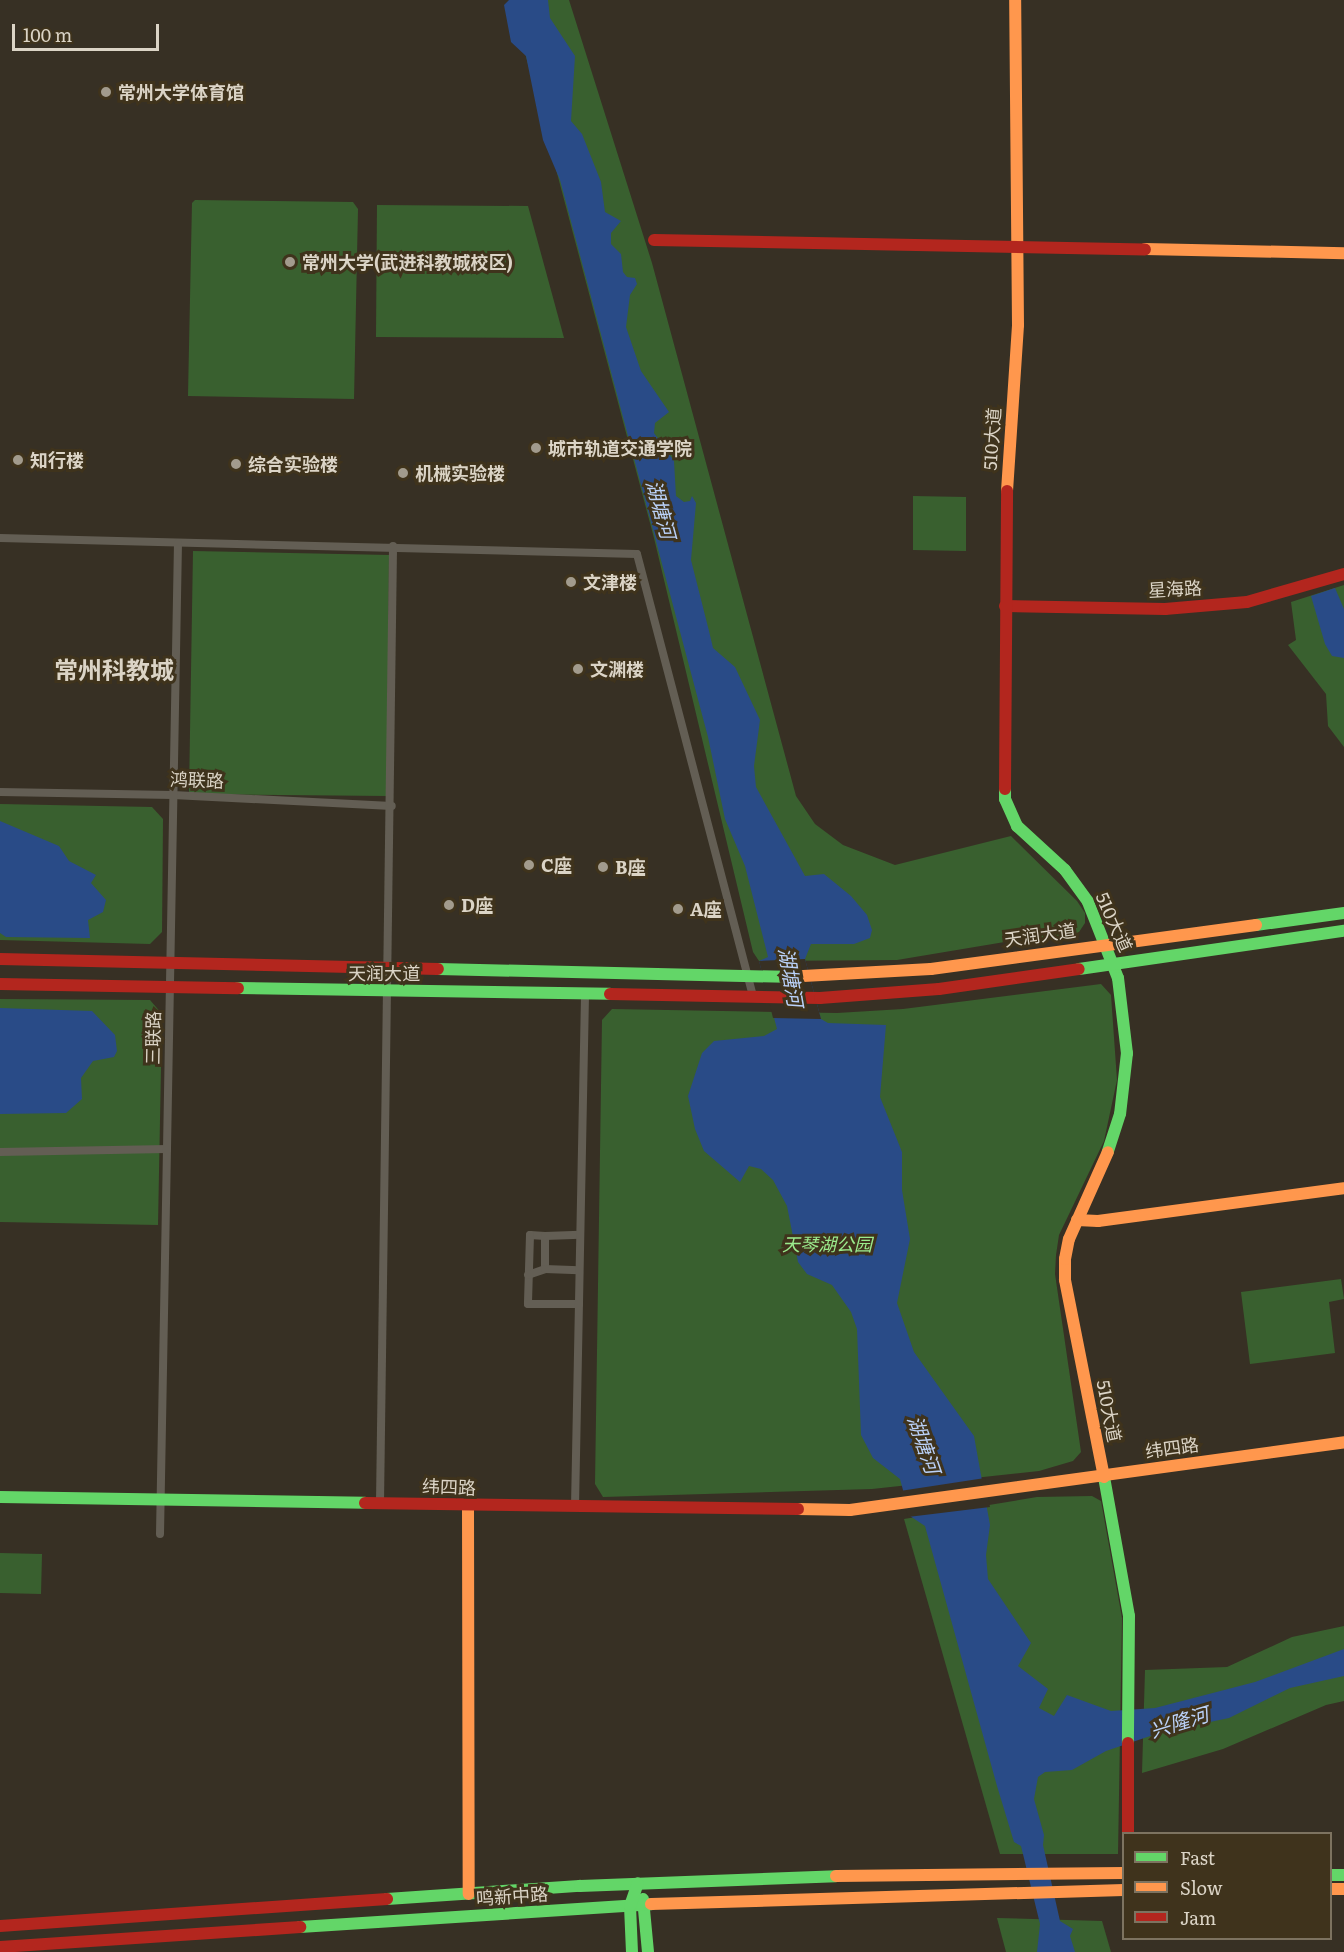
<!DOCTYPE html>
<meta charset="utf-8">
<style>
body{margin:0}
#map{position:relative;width:1344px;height:1952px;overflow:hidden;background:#373024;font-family:Literata,"Noto Sans SC",serif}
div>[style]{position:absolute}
.green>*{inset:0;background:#39602f}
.water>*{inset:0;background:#294b87}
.pier>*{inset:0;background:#373024}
.street>*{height:8px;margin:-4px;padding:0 4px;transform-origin:4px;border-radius:4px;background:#635e54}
.fast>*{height:12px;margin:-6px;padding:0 6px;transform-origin:6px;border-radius:6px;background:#63d668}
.slow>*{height:12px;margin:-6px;padding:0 6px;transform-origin:6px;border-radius:6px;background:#ff974d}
.jam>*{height:12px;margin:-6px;padding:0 6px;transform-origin:6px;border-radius:6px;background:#b3261e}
.dots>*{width:16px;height:16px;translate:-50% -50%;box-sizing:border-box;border:3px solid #3f331c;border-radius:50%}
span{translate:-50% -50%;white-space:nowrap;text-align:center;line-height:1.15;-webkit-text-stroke:6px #3f331c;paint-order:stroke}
.poi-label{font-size:18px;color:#dbd4c6;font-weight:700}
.left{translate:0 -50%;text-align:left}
.street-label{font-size:18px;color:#dbd4c6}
.park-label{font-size:18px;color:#9beb8d;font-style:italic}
.water-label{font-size:20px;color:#bad1f8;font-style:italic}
.district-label{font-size:24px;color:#dbd4c6;font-weight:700}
.legend{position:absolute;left:1122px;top:1832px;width:210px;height:108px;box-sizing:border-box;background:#3f331c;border:2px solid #7d7360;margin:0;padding:8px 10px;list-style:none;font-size:18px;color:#dbd4c6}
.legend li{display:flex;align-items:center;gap:12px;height:30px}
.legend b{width:30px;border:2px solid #7d7360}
.scale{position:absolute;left:12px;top:24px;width:147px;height:27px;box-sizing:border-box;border:3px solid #dbd4c6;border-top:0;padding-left:8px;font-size:18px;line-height:21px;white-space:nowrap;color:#dbd4c6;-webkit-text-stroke:4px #3f331c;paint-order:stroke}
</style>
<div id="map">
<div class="green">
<i style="clip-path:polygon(511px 0,569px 0,652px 263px,796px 796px,815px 824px,843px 845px,895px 865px,1011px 836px,1077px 901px,1085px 913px,1085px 923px,1079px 932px,1070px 938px,1023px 939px,897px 960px,759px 961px,753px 952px,654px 538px)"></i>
<i style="clip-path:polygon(195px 200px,353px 202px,358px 209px,354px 399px,188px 396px,192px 203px)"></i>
<i style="clip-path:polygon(377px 205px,528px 206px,564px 338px,376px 337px)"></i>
<i style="clip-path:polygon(913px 496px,966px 497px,966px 551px,913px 550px)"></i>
<i style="clip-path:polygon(193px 551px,389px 555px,387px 796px,189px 794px)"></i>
<i style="clip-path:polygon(1344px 585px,1344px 747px,1328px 726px,1326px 694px,1288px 645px,1296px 640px,1291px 602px)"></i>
<i style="clip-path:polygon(0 804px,152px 807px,163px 819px,162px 932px,150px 944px,0 940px)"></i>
<i style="clip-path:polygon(1101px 984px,1111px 995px,1117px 1080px,1104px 1141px,1059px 1235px,1056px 1255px,1055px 1274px,1081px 1452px,1073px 1461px,1039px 1471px,872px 1489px,603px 1497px,595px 1484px,602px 1020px,612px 1009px,837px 1013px,903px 1009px)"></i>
<i style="clip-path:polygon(0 999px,150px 1000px,162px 1014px,158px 1225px,0 1222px)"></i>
<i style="clip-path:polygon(1341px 1279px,1344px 1299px,1329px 1302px,1335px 1353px,1250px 1364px,1241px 1292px)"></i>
<i style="clip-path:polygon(1092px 1496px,1101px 1501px,1122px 1618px,1118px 1854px,1000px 1854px,904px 1519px,1037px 1497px)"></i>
<i style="clip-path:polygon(0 1553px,42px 1554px,41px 1594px,0 1593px)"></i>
<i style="clip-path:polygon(1344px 1626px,1344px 1701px,1326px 1705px,1223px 1749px,1142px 1773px,1145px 1670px,1227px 1667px,1292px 1637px)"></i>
<i style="clip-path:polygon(997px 1918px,1102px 1921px,1111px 1952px,1006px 1952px)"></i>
</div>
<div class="water">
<i style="clip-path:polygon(509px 0,548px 0,550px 18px,575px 56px,571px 121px,582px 134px,601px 182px,605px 212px,621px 221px,611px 233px,611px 244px,621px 254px,623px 272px,627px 277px,635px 278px,637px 284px,630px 295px,626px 327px,641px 371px,669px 412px,655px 423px,654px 433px,674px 461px,676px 496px,684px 502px,690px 501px,692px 496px,696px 503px,691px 560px,709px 631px,713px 648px,735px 667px,760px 720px,754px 766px,756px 787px,805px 876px,824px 874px,851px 896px,867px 915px,872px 930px,870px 938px,854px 944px,811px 944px,805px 959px,821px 1019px,828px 1023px,886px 1025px,880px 1097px,902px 1152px,902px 1190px,910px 1239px,897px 1303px,914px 1352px,974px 1436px,990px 1525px,986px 1555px,988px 1579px,1031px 1643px,1018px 1666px,1048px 1689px,1039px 1708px,1054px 1716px,1067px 1695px,1111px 1711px,1155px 1708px,1255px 1682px,1344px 1649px,1344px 1676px,1290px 1688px,1229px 1718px,1162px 1732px,1106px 1751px,1072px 1770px,1045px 1772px,1038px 1777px,1034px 1799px,1044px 1835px,1043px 1845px,1060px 1921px,1073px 1929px,1070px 1936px,1075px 1952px,1037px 1952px,1040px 1924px,1021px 1846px,1014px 1842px,997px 1786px,925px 1526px,910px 1516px,900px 1479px,873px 1458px,861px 1435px,857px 1329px,851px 1312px,832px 1285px,807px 1274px,798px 1262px,787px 1206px,773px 1180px,761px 1169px,749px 1166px,740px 1182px,704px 1151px,695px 1129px,688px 1096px,702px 1053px,714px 1041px,764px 1036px,777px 1029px,759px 961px,768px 957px,745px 866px,725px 819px,708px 737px,560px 180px,543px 140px,526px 56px,511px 42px,504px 5px)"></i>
<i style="clip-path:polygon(1335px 588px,1344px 609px,1344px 658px,1332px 656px,1325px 644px,1311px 596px)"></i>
<i style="clip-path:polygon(0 821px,59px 846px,69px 861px,96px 875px,91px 883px,106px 900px,103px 912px,88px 920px,90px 938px,6px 937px,0 933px)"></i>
<i style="clip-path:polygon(0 1008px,92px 1011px,115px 1035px,117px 1051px,114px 1057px,93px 1061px,81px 1078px,82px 1099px,66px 1113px,0 1114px)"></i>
</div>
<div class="pier">
<i style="clip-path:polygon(805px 959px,821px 1019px,773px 1018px,759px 961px)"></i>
<i style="clip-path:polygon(985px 1478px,990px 1507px,908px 1517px,900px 1491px)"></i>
</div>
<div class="street">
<i style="left:0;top:538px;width:637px;rotate:1.44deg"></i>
<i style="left:637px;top:554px;width:458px;rotate:75.3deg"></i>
<i style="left:0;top:792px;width:173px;rotate:1deg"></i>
<i style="left:173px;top:795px;width:219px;rotate:2.9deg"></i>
<i style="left:0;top:1152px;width:167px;rotate:-1deg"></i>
<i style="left:545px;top:1236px;width:15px;rotate:-176deg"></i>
<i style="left:530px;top:1235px;width:69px;rotate:91.7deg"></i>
<i style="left:528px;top:1304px;width:51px"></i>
<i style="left:545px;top:1269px;width:33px;rotate:-90deg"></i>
<i style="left:545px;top:1236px;width:35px;rotate:-2deg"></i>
<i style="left:528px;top:1275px;width:18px;rotate:-19deg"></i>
<i style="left:545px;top:1269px;width:34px;rotate:2deg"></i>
<i style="left:380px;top:1503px;width:957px;rotate:-89.22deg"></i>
<i style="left:575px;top:1507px;width:513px;rotate:-88.88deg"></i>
<i style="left:160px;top:1534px;width:991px;rotate:-88.96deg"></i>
</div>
<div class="fast">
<i style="left:1005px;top:789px;width:10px;rotate:90deg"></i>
<i style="left:1005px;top:799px;width:30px;rotate:66deg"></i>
<i style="left:1017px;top:826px;width:65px;rotate:42.5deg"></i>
<i style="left:1065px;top:870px;width:39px;rotate:54deg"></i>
<i style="left:1088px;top:902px;width:82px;rotate:68.5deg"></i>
<i style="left:1118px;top:978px;width:76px;rotate:83.2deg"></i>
<i style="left:1127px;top:1053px;width:61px;rotate:96.5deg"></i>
<i style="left:1120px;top:1114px;width:40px;rotate:108deg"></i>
<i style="left:1256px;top:925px;width:89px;rotate:-7.8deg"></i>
<i style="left:438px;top:969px;width:347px;rotate:1.3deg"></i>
<i style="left:1079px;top:969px;width:268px;rotate:-8.2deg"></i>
<i style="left:238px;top:988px;width:372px;rotate:0.9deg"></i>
<i style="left:1104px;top:1477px;width:141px;rotate:79.8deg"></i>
<i style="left:1129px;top:1616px;width:127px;rotate:90.5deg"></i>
<i style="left:0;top:1497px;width:365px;rotate:0.9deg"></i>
<i style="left:1330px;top:1875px;width:14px"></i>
<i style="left:387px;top:1899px;width:193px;rotate:-3.9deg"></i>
<i style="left:580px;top:1886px;width:256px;rotate:-2.2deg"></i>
<i style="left:643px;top:1899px;width:53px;rotate:84.6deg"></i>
<i style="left:300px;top:1927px;width:352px;rotate:-3.7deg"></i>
<i style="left:632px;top:1952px;width:46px;rotate:-92.5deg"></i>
<i style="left:630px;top:1906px;width:24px;rotate:-71deg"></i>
</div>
<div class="slow">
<i style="left:1145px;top:249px;width:199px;rotate:1.2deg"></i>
<i style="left:1007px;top:491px;width:166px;rotate:-86.2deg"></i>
<i style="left:1018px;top:325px;width:325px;rotate:-90.5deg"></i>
<i style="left:785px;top:977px;width:146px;rotate:-3.1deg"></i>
<i style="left:931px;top:969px;width:328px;rotate:-7.7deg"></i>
<i style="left:1077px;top:1220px;width:21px;rotate:3deg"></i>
<i style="left:1098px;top:1221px;width:248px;rotate:-7.6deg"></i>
<i style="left:1104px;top:1477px;width:201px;rotate:-101.2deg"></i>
<i style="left:1065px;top:1280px;width:21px;rotate:-90deg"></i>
<i style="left:1065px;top:1259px;width:20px;rotate:-79deg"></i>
<i style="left:1069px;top:1239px;width:95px;rotate:-65.9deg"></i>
<i style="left:468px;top:1506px;width:388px;rotate:89.9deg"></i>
<i style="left:798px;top:1509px;width:52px;rotate:1.1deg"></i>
<i style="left:850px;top:1510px;width:499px;rotate:-7.8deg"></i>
<i style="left:836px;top:1876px;width:288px;rotate:-0.6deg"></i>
<i style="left:1330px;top:1889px;width:14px"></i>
<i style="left:651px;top:1904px;width:473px;rotate:-1.7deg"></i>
</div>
<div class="jam">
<i style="left:654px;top:240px;width:491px;rotate:1.1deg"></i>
<i style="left:1005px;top:606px;width:160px;rotate:1.1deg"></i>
<i style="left:1165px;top:609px;width:82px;rotate:-4.9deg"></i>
<i style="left:1247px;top:602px;width:101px;rotate:-16.1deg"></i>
<i style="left:1005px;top:789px;width:298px;rotate:-89.6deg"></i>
<i style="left:0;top:959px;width:438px;rotate:1.3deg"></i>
<i style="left:0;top:984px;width:238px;rotate:1deg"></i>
<i style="left:610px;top:994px;width:210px;rotate:1.1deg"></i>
<i style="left:820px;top:998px;width:119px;rotate:-4.3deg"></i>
<i style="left:939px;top:989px;width:141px;rotate:-8.1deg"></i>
<i style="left:365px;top:1503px;width:433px;rotate:0.8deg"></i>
<i style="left:1128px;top:1834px;width:91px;rotate:-90deg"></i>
<i style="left:0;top:1926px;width:388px;rotate:-4deg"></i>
<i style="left:0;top:1947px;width:301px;rotate:-3.8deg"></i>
</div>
<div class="dots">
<i style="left:106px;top:92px;background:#a29b8d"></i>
<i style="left:290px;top:262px;background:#a29b8d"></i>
<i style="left:536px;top:448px;background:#a29b8d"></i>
<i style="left:18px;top:460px;background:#a29b8d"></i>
<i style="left:236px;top:464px;background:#a29b8d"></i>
<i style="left:403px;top:473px;background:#a29b8d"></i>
<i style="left:571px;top:582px;background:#a29b8d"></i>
<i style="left:578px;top:669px;background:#a29b8d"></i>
<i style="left:529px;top:865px;background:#a29b8d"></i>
<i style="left:603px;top:867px;background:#a29b8d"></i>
<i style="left:449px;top:905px;background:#a29b8d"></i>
<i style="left:678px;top:909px;background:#a29b8d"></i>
</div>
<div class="poi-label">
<span class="left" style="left:118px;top:92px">常州大学体育馆</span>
<span class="left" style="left:302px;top:262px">常州大学(武进科教城校区)</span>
<span class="left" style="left:548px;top:448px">城市轨道交通学院</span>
<span class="left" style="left:30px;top:460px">知行楼</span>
<span class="left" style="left:248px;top:464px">综合实验楼</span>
<span class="left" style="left:415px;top:473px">机械实验楼</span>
<span class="left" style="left:583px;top:582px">文津楼</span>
<span class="left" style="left:590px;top:669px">文渊楼</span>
<span class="left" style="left:541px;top:865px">C座</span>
<span class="left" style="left:615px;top:867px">B座</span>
<span class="left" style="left:461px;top:905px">D座</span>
<span class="left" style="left:690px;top:909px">A座</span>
</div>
<div class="street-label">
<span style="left:992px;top:439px;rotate:-86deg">510大道</span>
<span style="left:1175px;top:589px;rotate:-3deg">星海路</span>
<span style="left:197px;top:780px;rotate:2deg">鸿联路</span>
<span style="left:1114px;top:922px;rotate:66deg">510大道</span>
<span style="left:1040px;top:935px;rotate:-8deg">天润大道</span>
<span style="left:384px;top:973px">天润大道</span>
<span style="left:153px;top:1038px;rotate:-89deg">三联路</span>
<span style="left:1109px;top:1411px;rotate:79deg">510大道</span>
<span style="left:1172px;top:1448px;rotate:-8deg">纬四路</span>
<span style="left:449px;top:1487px;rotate:2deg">纬四路</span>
<span style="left:512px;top:1896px;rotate:-4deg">鸣新中路</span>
</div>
<div class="park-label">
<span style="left:827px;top:1244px">天琴湖公园</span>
</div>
<div class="water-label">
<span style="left:662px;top:509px;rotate:75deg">湖塘河</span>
<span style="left:792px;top:977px;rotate:80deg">湖塘河</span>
<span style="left:925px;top:1444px;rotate:71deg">湖塘河</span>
<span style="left:1179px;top:1721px;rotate:-17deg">兴隆河</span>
</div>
<div class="district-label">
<span style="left:114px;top:669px">常州科教城</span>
</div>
<ul class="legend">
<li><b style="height:8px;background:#63d668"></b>Fast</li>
<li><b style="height:8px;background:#ff974d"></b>Slow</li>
<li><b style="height:8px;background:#b3261e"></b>Jam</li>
</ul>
<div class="scale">100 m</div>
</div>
